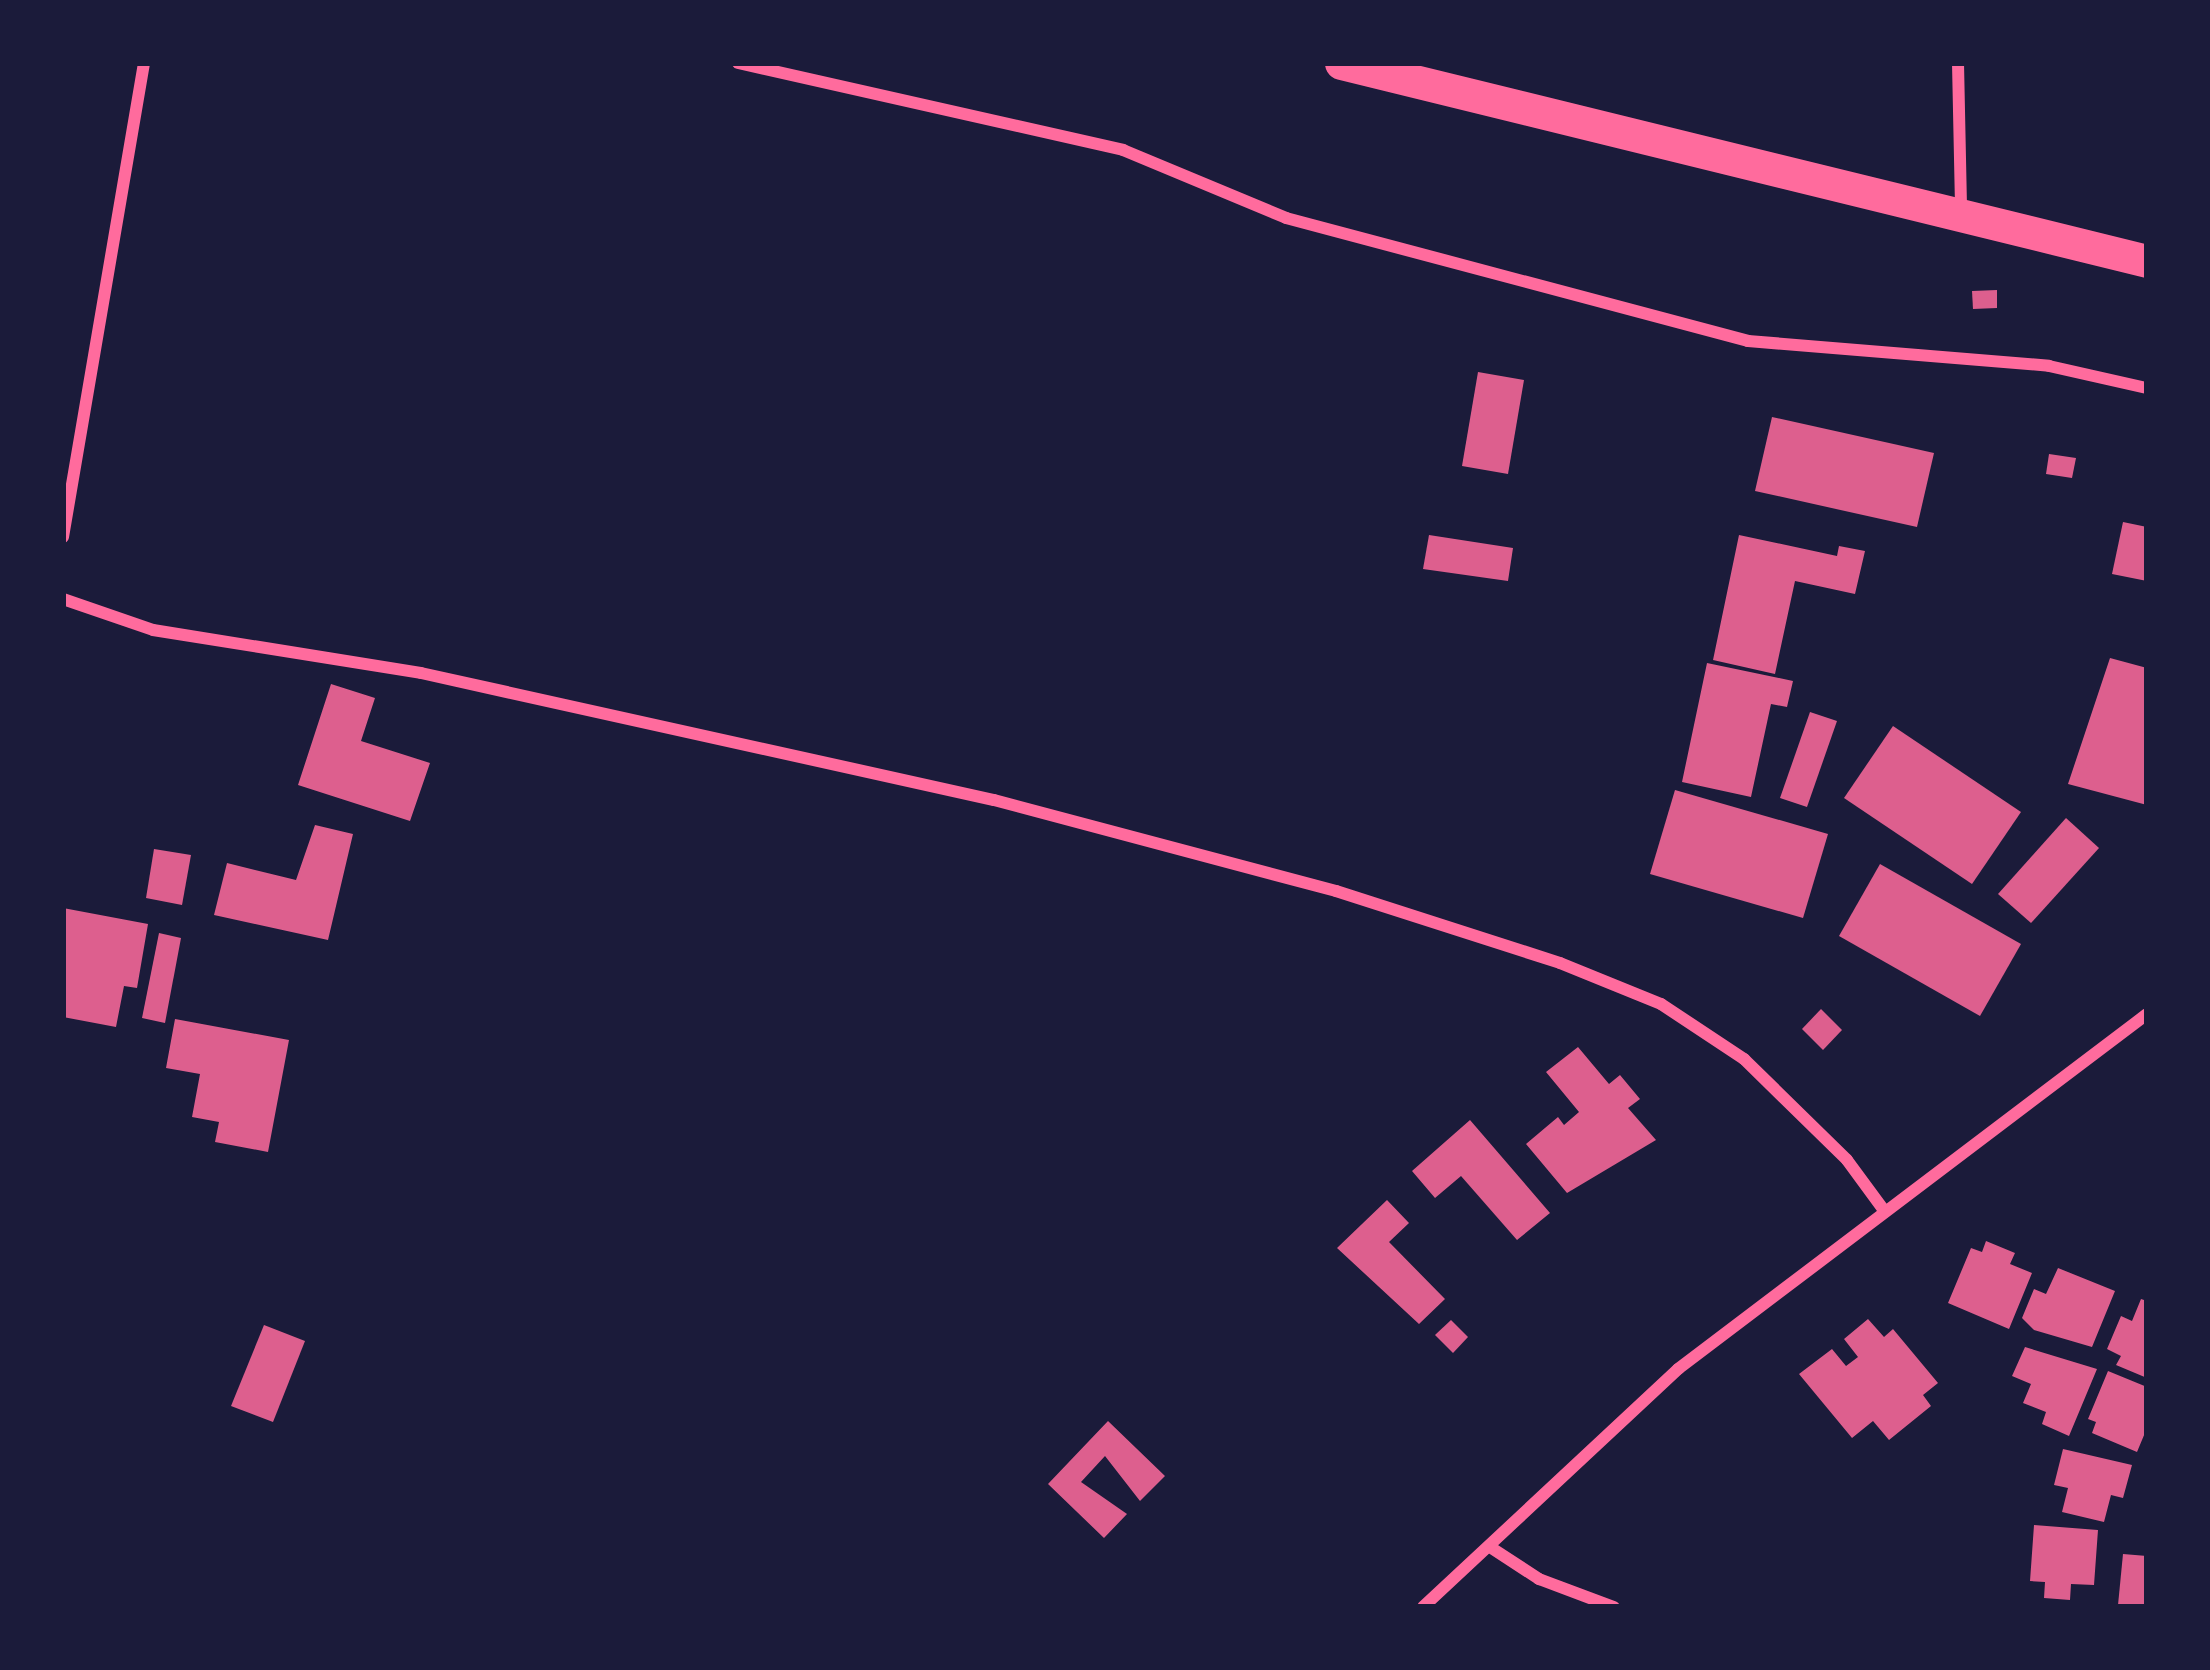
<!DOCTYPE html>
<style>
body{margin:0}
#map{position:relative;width:2210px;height:1670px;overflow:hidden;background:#1b1b3a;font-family:Lato,sans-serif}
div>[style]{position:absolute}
.building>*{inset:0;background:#dd5f8e}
.minor>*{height:12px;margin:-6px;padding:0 6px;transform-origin:6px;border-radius:6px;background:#ff6b9d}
.trunk>*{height:33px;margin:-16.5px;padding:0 16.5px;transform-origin:16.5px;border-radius:16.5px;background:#ff6b9d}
span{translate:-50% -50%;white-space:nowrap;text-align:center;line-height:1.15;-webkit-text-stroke:9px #1b1b3a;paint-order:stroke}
.frame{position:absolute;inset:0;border:66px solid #1b1b3a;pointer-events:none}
</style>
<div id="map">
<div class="building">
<i style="clip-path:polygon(1997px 290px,1997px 308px,1973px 309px,1972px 291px)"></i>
<i style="clip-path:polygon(1478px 372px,1524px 380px,1508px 474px,1462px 466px)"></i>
<i style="clip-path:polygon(1772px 417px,1934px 453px,1917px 527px,1755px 491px)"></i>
<i style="clip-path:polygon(2049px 454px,2076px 458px,2072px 478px,2046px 474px)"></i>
<i style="clip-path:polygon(2123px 522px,2147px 527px,2147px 581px,2112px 574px)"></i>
<i style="clip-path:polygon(1429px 535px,1513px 548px,1508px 581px,1423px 569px)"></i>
<i style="clip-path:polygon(1739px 535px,1837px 556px,1839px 546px,1865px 551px,1855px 594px,1795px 581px,1775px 674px,1713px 660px)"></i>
<i style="clip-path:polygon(2110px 658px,2147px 668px,2147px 805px,2068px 784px)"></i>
<i style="clip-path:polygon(1707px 663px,1793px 681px,1787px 707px,1771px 704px,1751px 797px,1682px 782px)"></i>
<i style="clip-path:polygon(331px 684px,375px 698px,361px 741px,430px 763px,410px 821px,298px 785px)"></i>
<i style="clip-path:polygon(1810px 712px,1837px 721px,1807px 807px,1780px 798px)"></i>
<i style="clip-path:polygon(1893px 726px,2021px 812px,1972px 884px,1844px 798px)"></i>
<i style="clip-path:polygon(1675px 790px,1828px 834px,1803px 918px,1650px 874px)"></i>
<i style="clip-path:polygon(2066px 818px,2099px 848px,2031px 923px,1998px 894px)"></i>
<i style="clip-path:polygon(315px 825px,353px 834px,328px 940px,214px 915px,227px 863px,296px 880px)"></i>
<i style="clip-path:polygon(154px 849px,191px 855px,182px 905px,146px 898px)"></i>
<i style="clip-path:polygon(1880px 864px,2021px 944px,1980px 1016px,1839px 936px)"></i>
<i style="clip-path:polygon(63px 908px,148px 924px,137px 988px,124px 986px,116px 1027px,63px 1017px)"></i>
<i style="clip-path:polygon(159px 933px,181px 938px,165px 1023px,142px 1018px)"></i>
<i style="clip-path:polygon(1821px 1009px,1842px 1030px,1823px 1050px,1802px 1029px)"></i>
<i style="clip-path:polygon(175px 1019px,289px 1040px,268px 1152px,215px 1142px,219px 1122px,192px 1117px,200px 1074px,166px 1068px)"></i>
<i style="clip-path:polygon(1578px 1047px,1609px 1084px,1620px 1075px,1640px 1099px,1628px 1108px,1656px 1140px,1567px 1193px,1526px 1144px,1558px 1117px,1564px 1125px,1579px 1112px,1546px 1072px)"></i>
<i style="clip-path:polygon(1470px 1120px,1550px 1213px,1517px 1240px,1461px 1176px,1435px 1198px,1412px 1171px)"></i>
<i style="clip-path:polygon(1387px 1200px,1409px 1223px,1389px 1242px,1445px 1299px,1419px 1324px,1337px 1248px)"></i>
<i style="clip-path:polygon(1986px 1241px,2015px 1253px,2010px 1264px,2032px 1273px,2009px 1329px,1948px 1303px,1971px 1248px,1982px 1252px)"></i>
<i style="clip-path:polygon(2058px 1268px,2115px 1291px,2092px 1347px,2034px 1330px,2022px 1318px,2034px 1289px,2046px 1294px)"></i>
<i style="clip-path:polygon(2141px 1299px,2147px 1301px,2147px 1378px,2116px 1365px,2121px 1356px,2107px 1349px,2121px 1316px,2132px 1321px)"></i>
<i style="clip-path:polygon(1868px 1319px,1884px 1337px,1893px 1329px,1938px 1383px,1923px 1395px,1931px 1406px,1889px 1440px,1873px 1421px,1852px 1438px,1799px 1374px,1832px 1349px,1846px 1366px,1858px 1357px,1844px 1339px)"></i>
<i style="clip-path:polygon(1451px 1320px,1468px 1337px,1453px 1353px,1435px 1335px)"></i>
<i style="clip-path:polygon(264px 1325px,305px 1341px,273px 1422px,231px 1406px)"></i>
<i style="clip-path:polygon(2025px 1347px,2097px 1369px,2069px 1436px,2042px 1424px,2046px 1412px,2023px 1403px,2031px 1384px,2012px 1376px)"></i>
<i style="clip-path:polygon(2108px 1371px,2147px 1387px,2147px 1428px,2137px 1452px,2092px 1433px,2096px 1422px,2088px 1419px)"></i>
<i style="clip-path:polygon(1108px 1421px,1165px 1476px,1140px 1501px,1105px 1456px,1081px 1482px,1127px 1514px,1104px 1538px,1048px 1484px)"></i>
<i style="clip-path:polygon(2063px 1449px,2132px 1465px,2123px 1498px,2111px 1495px,2104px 1522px,2062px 1512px,2068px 1488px,2054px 1485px)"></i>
<i style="clip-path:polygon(2034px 1525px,2098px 1530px,2094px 1585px,2071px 1584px,2070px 1600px,2044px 1598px,2045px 1582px,2030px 1581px)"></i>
<i style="clip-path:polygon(2123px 1554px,2147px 1556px,2147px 1607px,2118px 1605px)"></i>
</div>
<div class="minor">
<i style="left:738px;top:63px;width:395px;rotate:12.7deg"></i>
<i style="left:1123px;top:150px;width:177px;rotate:22.6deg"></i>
<i style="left:1286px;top:218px;width:478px;rotate:14.9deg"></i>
<i style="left:1748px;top:341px;width:302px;rotate:4.7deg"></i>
<i style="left:2049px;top:366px;width:100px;rotate:12.7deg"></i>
<i style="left:1958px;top:63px;width:148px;rotate:88.8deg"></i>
<i style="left:63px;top:537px;width:481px;rotate:-80.3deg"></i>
<i style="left:63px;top:599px;width:95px;rotate:19deg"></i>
<i style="left:153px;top:630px;width:271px;rotate:9.1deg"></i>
<i style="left:421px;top:673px;width:587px;rotate:12.5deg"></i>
<i style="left:994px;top:800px;width:354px;rotate:14.9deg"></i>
<i style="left:1336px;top:891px;width:235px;rotate:17.8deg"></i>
<i style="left:1560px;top:963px;width:109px;rotate:22.1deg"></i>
<i style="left:1661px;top:1004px;width:100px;rotate:33.5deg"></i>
<i style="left:1744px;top:1059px;width:144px;rotate:44.4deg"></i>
<i style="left:1847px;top:1160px;width:61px;rotate:53.7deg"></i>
<i style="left:1490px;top:1547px;width:59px;rotate:33.1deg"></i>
<i style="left:1539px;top:1579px;width:80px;rotate:20.5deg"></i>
<i style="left:1423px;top:1607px;width:349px;rotate:-43deg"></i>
<i style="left:1678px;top:1369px;width:588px;rotate:-37.12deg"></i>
</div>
<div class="trunk">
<i style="left:1341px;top:63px;width:830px;rotate:13.8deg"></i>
</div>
<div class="frame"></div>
</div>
